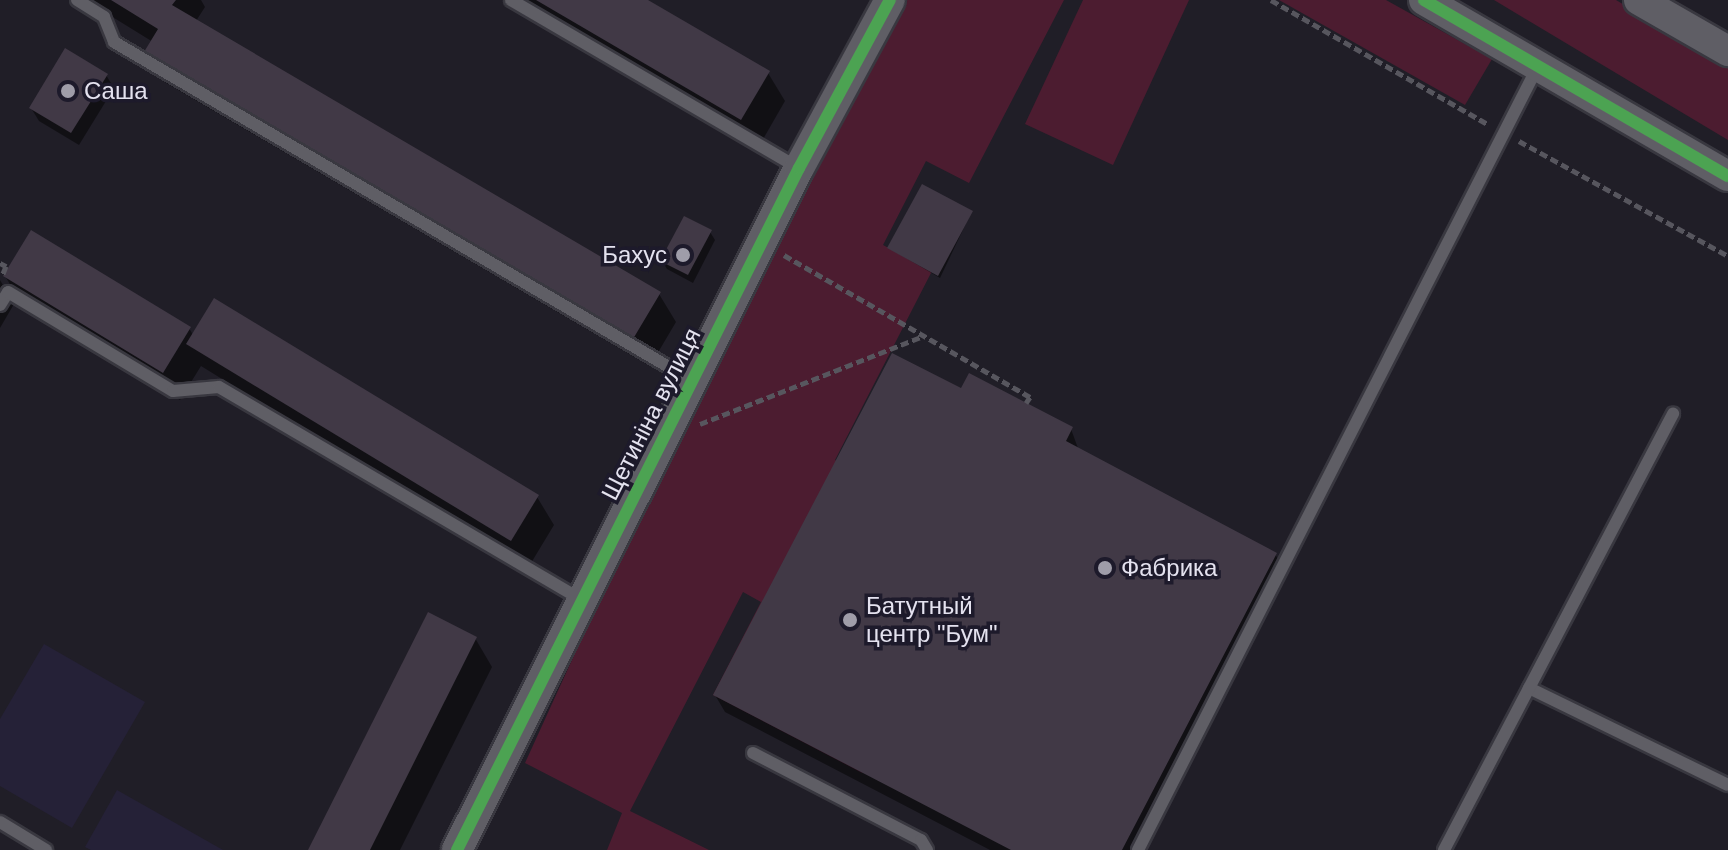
<!DOCTYPE html>
<meta charset="utf-8">
<style>
body{margin:0}
#map{position:relative;width:1728px;height:850px;overflow:hidden;background:#201e27;font-family:Arial,sans-serif}
div>[style]{position:absolute}
.built>*{inset:0;background:#252137}
.green>*{inset:0;background:#4c1c30}
.shadow>*{inset:0;background:#0007}
.building>*{inset:0;background:#413946}
.path>*{height:5px;margin-top:-2.5px;transform-origin:0;background:repeating-linear-gradient(90deg,#57565e 0 8px,transparent 0 12px)}
.roads{filter:drop-shadow(2px 0 #393840) drop-shadow(-2px 0 #393840) drop-shadow(0 2px #393840) drop-shadow(0 -2px #393840)}
.service>*{height:12px;margin:-6px;padding:0 6px;transform-origin:6px;border-radius:6px;background:#5f5e65}
.tertiary>*{height:30px;margin:-15px;padding:0 15px;transform-origin:15px;border-radius:15px;background:#5f5e65}
.cycleway>*{height:12px;margin:-6px;padding:0 6px;transform-origin:6px;border-radius:6px;background:#4ca352}
.dots>*{width:22px;height:22px;translate:-50% -50%;box-sizing:border-box;border:4px solid #1d1a2b;border-radius:50%}
span{translate:-50% -50%;white-space:nowrap;text-align:center;line-height:1.15;-webkit-text-stroke:7px #1d1a2b;paint-order:stroke}
.poi-label{font-size:24px;color:#e4e2ef}
.left{translate:0 -50%;text-align:left}
.right{translate:-100% -50%;text-align:right}
.street-label{font-size:24px;color:#e4e2ef}
</style>
<div id="map">
<div class="built">
<i style="clip-path:polygon(44px 644px,145px 702px,72px 828px,0 786px,0 719px)"></i>
<i style="clip-path:polygon(117px 790px,223px 850px,91px 850px,85px 847px)"></i>
</div>
<div class="green">
<i style="clip-path:polygon(902px 0,1064px 0,969px 183px,926px 161px,883px 245px,932px 271px,835px 460px,991px 544px,862px 773px,713px 695px,761px 602px,743px 592px,630px 811px,709px 850px,607px 850px,622px 813px,525px 763px,762px 243px)"></i>
<i style="clip-path:polygon(1083px 0,1189px 0,1113px 165px,1025px 124px)"></i>
<i style="clip-path:polygon(1279px 0,1386px 0,1492px 59px,1465px 105px)"></i>
<i style="clip-path:polygon(1494px 0,1616px 0,1728px 67px,1728px 140px)"></i>
</div>
<div class="shadow">
<i style="clip-path:polygon(85px 0,201px 0,205px 7px,196px 21px,659px 294px,676px 322px,650px 366px,163px 81px,147px 52px,153px 42px)"></i>
<i style="clip-path:polygon(506px 0,644px 0,768px 73px,785px 101px,758px 148px)"></i>
<i style="clip-path:polygon(106px 75px,114px 88px,79px 145px,39px 121px,31px 108px)"></i>
<i style="clip-path:polygon(971px 213px,940px 278px,889px 248px)"></i>
<i style="clip-path:polygon(710px 232px,715px 240px,693px 283px,667px 269px,662px 261px)"></i>
<i style="clip-path:polygon(5px 276px,189px 328px,193px 335px,537px 497px,554px 525px,528px 568px,201px 366px,180px 400px,22px 304px)"></i>
<i style="clip-path:polygon(0 280px,14px 304px,0 328px)"></i>
<i style="clip-path:polygon(1071px 429px,1079px 451px,1275px 554px,1285px 571px,1140px 850px,990px 850px,725px 712px,715px 695px)"></i>
<i style="clip-path:polygon(475px 638px,492px 667px,400px 850px,310px 850px)"></i>
</div>
<div class="building">
<i style="clip-path:polygon(111px 0,176px 0,172px 5px,661px 292px,633px 339px,144px 52px,158px 29px)"></i>
<i style="clip-path:polygon(536px 0,648px 0,770px 71px,741px 120px)"></i>
<i style="clip-path:polygon(65px 48px,108px 74px,71px 133px,29px 108px)"></i>
<i style="clip-path:polygon(922px 184px,973px 211px,938px 276px,887px 248px)"></i>
<i style="clip-path:polygon(684px 216px,712px 230px,688px 275px,660px 261px)"></i>
<i style="clip-path:polygon(31px 230px,191px 327px,163px 373px,3px 276px)"></i>
<i style="clip-path:polygon(214px 298px,539px 495px,511px 541px,186px 344px)"></i>
<i style="clip-path:polygon(892px 353px,961px 388px,969px 373px,1073px 427px,1066px 441px,1277px 553px,1122px 850px,1011px 850px,713px 695px)"></i>
<i style="clip-path:polygon(428px 612px,477px 637px,370px 850px,308px 850px)"></i>
</div>
<div class="path">
<i style="left:1271px;top:0;width:251px;rotate:29.8deg"></i>
<i style="left:1519px;top:141px;width:239px;rotate:28.8deg"></i>
<i style="left:784px;top:255px;width:284px;rotate:30deg"></i>
<i style="left:1030px;top:397px;width:7px;rotate:124deg"></i>
<i style="left:0;top:263px;width:7px;rotate:27deg"></i>
<i style="left:6px;top:266px;width:11px;rotate:112deg"></i>
<i style="left:700px;top:424px;width:238px;rotate:-21.5deg"></i>
</div>
<div class="roads">
<div class="service">
<i style="left:77px;top:0;width:32px;rotate:32deg"></i>
<i style="left:104px;top:17px;width:27px;rotate:68deg"></i>
<i style="left:114px;top:42px;width:669px;rotate:30.36deg"></i>
<i style="left:511px;top:0;width:333px;rotate:30.3deg"></i>
<i style="left:0;top:305px;width:15px;rotate:-58deg"></i>
<i style="left:8px;top:292px;width:192px;rotate:31deg"></i>
<i style="left:173px;top:391px;width:46px;rotate:-5deg"></i>
<i style="left:219px;top:387px;width:421px;rotate:30.4deg"></i>
<i style="left:1529px;top:688px;width:221px;rotate:26deg"></i>
<i style="left:753px;top:753px;width:189px;rotate:27.4deg"></i>
<i style="left:921px;top:840px;width:12px;rotate:59deg"></i>
<i style="left:0;top:822px;width:54px;rotate:31.3deg"></i>
<i style="left:1138px;top:850px;width:878px;rotate:-62.97deg"></i>
<i style="left:1444px;top:850px;width:493px;rotate:-62.3deg"></i>
</div>
<div class="tertiary">
<i style="left:1424px;top:0;width:351px;rotate:30.1deg"></i>
<i style="left:1639px;top:0;width:103px;rotate:29.8deg"></i>
<i style="left:457px;top:850px;width:763px;rotate:-63.37deg"></i>
<i style="left:799px;top:168px;width:191px;rotate:-61.6deg"></i>
</div>
</div>
<div class="cycleway">
<i style="left:1424px;top:0;width:351px;rotate:30.1deg"></i>
<i style="left:457px;top:850px;width:763px;rotate:-63.37deg"></i>
<i style="left:799px;top:168px;width:191px;rotate:-61.6deg"></i>
</div>
<div class="dots">
<i style="left:68px;top:91px;background:#9f9da9"></i>
<i style="left:683px;top:255px;background:#9f9da9"></i>
<i style="left:1105px;top:568px;background:#9f9da9"></i>
<i style="left:850px;top:620px;background:#9f9da9"></i>
</div>
<div class="poi-label">
<span class="left" style="left:84px;top:91px">Саша</span>
<span class="right" style="left:667px;top:255px">Бахус</span>
<span class="left" style="left:1121px;top:568px">Фабрика</span>
<span class="left" style="left:866px;top:620px">Батутный<br>центр "Бум"</span>
</div>
<div class="street-label">
<span style="left:651px;top:414px;rotate:-63deg">Щетиніна вулиця</span>
</div>
</div>
